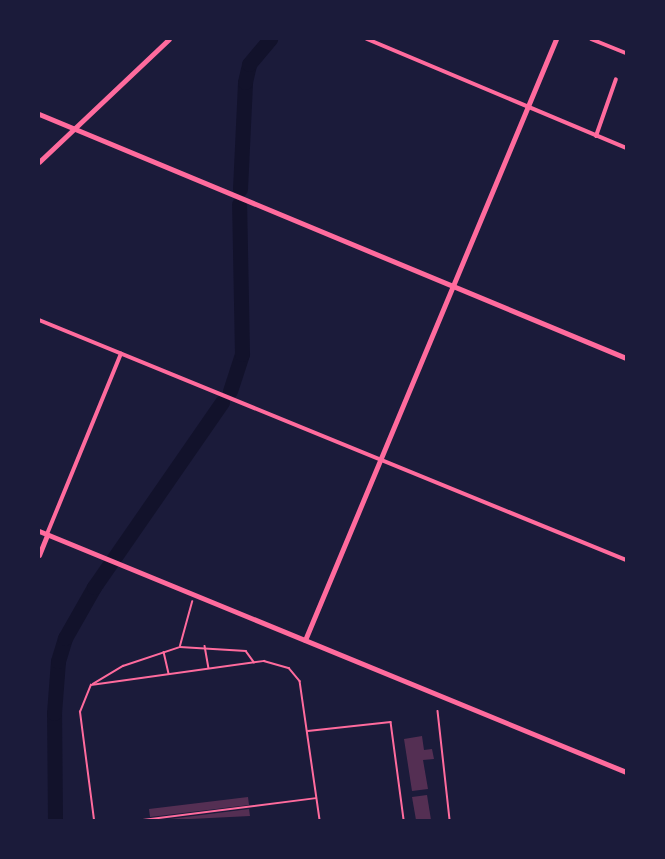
<!DOCTYPE html>
<style>
body{margin:0}
#map{position:relative;width:665px;height:859px;overflow:hidden;background:#1b1b3a;font-family:Ubuntu,sans-serif}
div>[style]{position:absolute}
.river>*{height:15px;margin:-7.5px;padding:0 7.5px;transform-origin:7.5px;border-radius:7.5px;background:#12122b}
.building>*{inset:0;background:#542f53}
.path>*{height:1.5px;margin:-0.75px;padding:0 0.75px;transform-origin:0.75px;border-radius:0.75px;background:#ff6b9d}
.minor>*{height:4px;margin:-2px;padding:0 2px;transform-origin:2px;border-radius:2px;background:#ff6b9d}
.tertiary>*{height:5px;margin:-2.5px;padding:0 2.5px;transform-origin:2.5px;border-radius:2.5px;background:#ff6b9d}
span{translate:-50% -50%;white-space:nowrap;text-align:center;line-height:1.15;-webkit-text-stroke:6px #1b1b3a;paint-order:stroke}
.frame{position:absolute;inset:0;border:40px solid #1b1b3a;pointer-events:none}
</style>
<div id="map">
<div class="river">
<i style="left:240px;top:189px;width:107px;rotate:-87.3deg"></i>
<i style="left:245px;top:82px;width:18px;rotate:-77deg"></i>
<i style="left:249px;top:64px;width:33px;rotate:-50deg"></i>
<i style="left:230px;top:391px;width:39px;rotate:-72deg"></i>
<i style="left:242px;top:354px;width:150px;rotate:-91.1deg"></i>
<i style="left:55px;top:820px;width:107px;rotate:-90.5deg"></i>
<i style="left:54px;top:713px;width:52px;rotate:-85.6deg"></i>
<i style="left:58px;top:661px;width:24px;rotate:-73deg"></i>
<i style="left:65px;top:638px;width:59px;rotate:-60.4deg"></i>
<i style="left:94px;top:587px;width:225px;rotate:-55.3deg"></i>
</div>
<div class="building">
<i style="clip-path:polygon(422px 736px,424px 750px,432px 749px,434px 759px,423px 760px,428px 789px,412px 791px,404px 739px)"></i>
<i style="clip-path:polygon(427px 795px,431px 820px,416px 820px,412px 797px)"></i>
<i style="clip-path:polygon(248px 797px,249px 805px,150px 817px,149px 809px)"></i>
<i style="clip-path:polygon(249px 809px,250px 816px,170px 820px,170px 819px)"></i>
</div>
<div class="path">
<i style="left:180px;top:646px;width:46px;rotate:-74.7deg"></i>
<i style="left:205px;top:646px;width:22px;rotate:80deg"></i>
<i style="left:164px;top:652px;width:22px;rotate:77deg"></i>
<i style="left:93px;top:684px;width:35px;rotate:-31deg"></i>
<i style="left:123px;top:666px;width:60px;rotate:-18.4deg"></i>
<i style="left:180px;top:647px;width:66px;rotate:3.5deg"></i>
<i style="left:246px;top:651px;width:14px;rotate:54deg"></i>
<i style="left:438px;top:711px;width:110px;rotate:83.7deg"></i>
<i style="left:308px;top:731px;width:83px;rotate:-6.2deg"></i>
<i style="left:391px;top:722px;width:99px;rotate:82.4deg"></i>
<i style="left:94px;top:820px;width:109px;rotate:-97.4deg"></i>
<i style="left:80px;top:712px;width:29px;rotate:-68deg"></i>
<i style="left:91px;top:685px;width:175px;rotate:-7.9deg"></i>
<i style="left:264px;top:661px;width:26px;rotate:16deg"></i>
<i style="left:289px;top:668px;width:17px;rotate:50deg"></i>
<i style="left:300px;top:681px;width:140px;rotate:81.8deg"></i>
<i style="left:143px;top:820px;width:174px;rotate:-7.2deg"></i>
</div>
<div class="minor">
<i style="left:367px;top:39px;width:281px;rotate:22.8deg"></i>
<i style="left:591px;top:39px;width:38px;rotate:22deg"></i>
<i style="left:596px;top:136px;width:60px;rotate:-70.7deg"></i>
<i style="left:39px;top:320px;width:634px;rotate:22.24deg"></i>
<i style="left:47px;top:534px;width:195px;rotate:-67.7deg"></i>
</div>
<div class="tertiary">
<i style="left:39px;top:114px;width:636px;rotate:22.57deg"></i>
<i style="left:39px;top:162px;width:179px;rotate:-43.4deg"></i>
<i style="left:39px;top:531px;width:635px;rotate:22.32deg"></i>
<i style="left:39px;top:555px;width:22px;rotate:-68deg"></i>
<i style="left:305px;top:640px;width:651px;rotate:-67.33deg"></i>
</div>
<div class="frame"></div>
</div>
